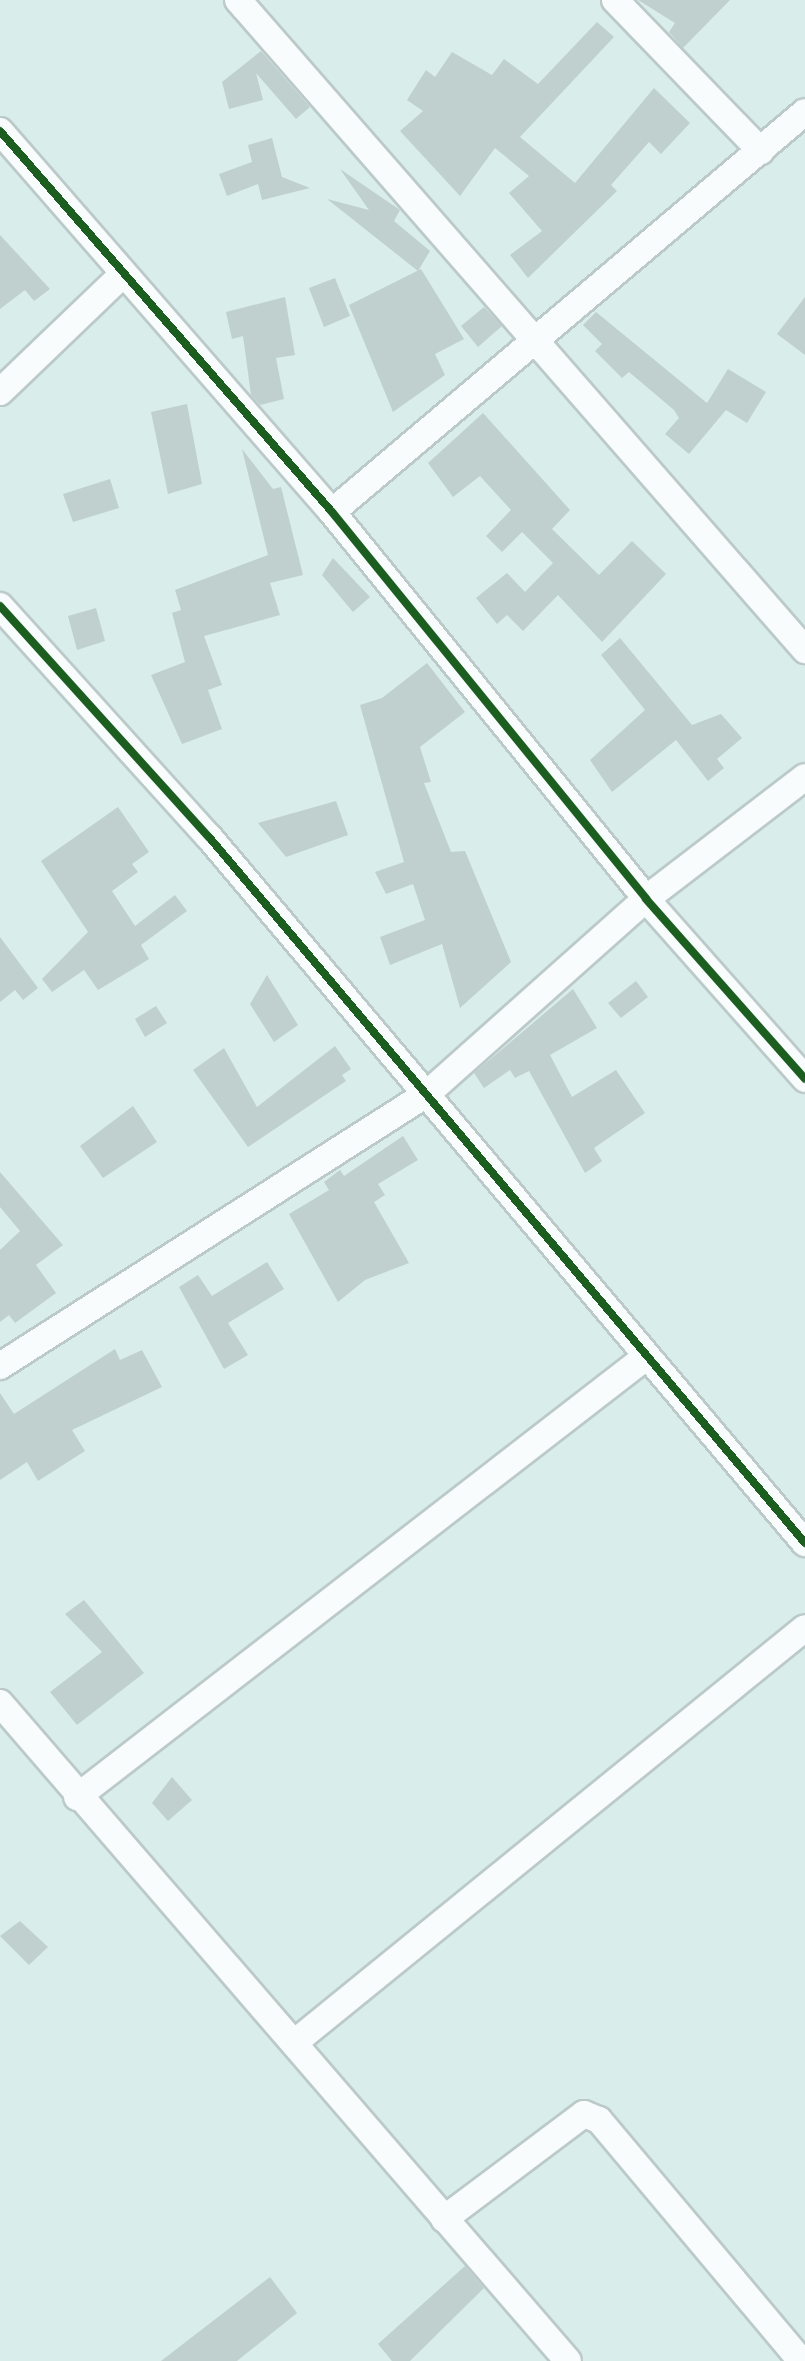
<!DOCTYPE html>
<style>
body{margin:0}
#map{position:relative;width:805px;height:2361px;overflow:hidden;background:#d9edeb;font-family:"Fira Sans",sans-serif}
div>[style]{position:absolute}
.building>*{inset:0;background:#c0d0ce}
.roads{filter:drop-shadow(2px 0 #bbcac9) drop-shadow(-2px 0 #bbcac9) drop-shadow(0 2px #bbcac9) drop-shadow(0 -2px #bbcac9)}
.minor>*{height:26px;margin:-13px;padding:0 13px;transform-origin:13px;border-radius:13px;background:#f9fcfc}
.cycleway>*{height:8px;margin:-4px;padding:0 4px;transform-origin:4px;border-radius:4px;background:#1b5e20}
span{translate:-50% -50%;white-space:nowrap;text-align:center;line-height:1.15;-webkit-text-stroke:6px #fff;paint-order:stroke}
</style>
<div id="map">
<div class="building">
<i style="clip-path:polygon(638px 0,730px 0,683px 48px,669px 32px,675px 23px)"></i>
<i style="clip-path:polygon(597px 22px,614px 37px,520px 137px,575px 183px,654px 88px,690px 123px,661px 154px,649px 142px,611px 185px,617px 191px,528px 278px,510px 255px,542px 231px,509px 193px,529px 176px,495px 148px,460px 196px,400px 131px,423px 111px,407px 100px,426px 70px,435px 77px,452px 52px,492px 75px,504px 59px,538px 84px)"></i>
<i style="clip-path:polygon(261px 51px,310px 107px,296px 119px,256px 73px,263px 100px,229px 109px,222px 82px)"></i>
<i style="clip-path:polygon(272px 138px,282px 177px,310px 188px,262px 200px,258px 184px,227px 196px,219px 174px,252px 162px,248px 145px)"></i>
<i style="clip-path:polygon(340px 169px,400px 210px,394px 221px,430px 251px,418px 271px,327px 199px,369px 210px)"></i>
<i style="clip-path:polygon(0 235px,50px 289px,34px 301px,25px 290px,0 309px)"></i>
<i style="clip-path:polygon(421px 269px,464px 339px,435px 354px,445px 375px,393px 412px,349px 305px)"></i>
<i style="clip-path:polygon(335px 278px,350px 316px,324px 327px,309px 288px)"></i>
<i style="clip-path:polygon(285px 297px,295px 355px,276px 358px,284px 399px,260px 405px,251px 395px,243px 336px,232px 339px,226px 312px)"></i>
<i style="clip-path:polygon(805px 297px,805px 355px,777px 334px)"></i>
<i style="clip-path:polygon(484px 307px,502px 326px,478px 347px,461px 326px)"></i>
<i style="clip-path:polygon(596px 312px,707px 403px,728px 369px,766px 392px,747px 423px,726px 410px,689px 454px,665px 434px,679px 418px,674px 410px,629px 372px,622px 378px,595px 351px,602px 344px,583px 325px)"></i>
<i style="clip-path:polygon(187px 404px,202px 484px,168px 494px,151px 412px)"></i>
<i style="clip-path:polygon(483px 413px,570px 510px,552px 529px,599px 575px,632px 541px,666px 574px,602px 642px,558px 595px,523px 631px,507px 615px,497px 624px,476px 598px,507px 573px,525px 592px,553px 563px,522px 532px,502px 552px,486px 536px,511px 510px,480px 476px,453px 497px,428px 463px)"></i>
<i style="clip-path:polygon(242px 449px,273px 489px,281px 487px,303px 575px,270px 583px,280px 615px,204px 636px,222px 685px,208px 690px,222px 729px,182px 744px,151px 675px,185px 662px,172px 613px,181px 610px,175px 590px,268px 555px)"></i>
<i style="clip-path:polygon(110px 479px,119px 508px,73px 522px,63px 494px)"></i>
<i style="clip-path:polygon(333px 558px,370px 597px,353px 612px,322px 575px)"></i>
<i style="clip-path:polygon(96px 608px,105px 641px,77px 650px,68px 616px)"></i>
<i style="clip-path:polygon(620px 638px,692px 725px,721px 714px,742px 738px,717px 759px,724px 768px,708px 781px,676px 740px,612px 792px,590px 760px,645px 710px,601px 655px)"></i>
<i style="clip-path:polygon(427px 663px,465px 712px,420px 747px,431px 782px,424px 783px,451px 852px,465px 851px,511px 962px,460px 1008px,442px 944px,390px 965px,380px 937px,425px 920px,413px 884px,386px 894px,375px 872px,404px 862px,360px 705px,382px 698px)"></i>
<i style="clip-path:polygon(336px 801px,348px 835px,286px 857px,258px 823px)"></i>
<i style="clip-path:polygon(118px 807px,149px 852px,132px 864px,138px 872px,112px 891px,135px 926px,175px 895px,187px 911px,141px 945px,149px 959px,133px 969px,98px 990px,84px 970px,52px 992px,42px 979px,88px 932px,41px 861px)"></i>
<i style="clip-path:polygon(0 937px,38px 988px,23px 1000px,15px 990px,0 1002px)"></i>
<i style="clip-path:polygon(267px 975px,298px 1025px,274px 1042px,250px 1004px)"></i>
<i style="clip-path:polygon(636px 981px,648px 997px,621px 1018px,608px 1003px)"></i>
<i style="clip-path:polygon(573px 989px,597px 1028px,550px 1055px,572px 1097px,616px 1070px,645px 1113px,594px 1148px,602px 1161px,585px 1173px,529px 1071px,515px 1078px,510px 1070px,484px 1088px,474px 1073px)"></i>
<i style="clip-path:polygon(156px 1006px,167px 1023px,145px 1037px,135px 1019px)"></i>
<i style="clip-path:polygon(335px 1046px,351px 1069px,342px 1075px,346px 1081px,248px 1147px,193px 1070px,224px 1048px,257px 1107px)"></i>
<i style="clip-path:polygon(133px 1106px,157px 1142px,103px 1178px,80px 1146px)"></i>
<i style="clip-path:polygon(403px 1136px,418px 1160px,378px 1184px,385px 1195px,374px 1202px,409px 1263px,365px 1280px,338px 1302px,289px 1214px,329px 1190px,324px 1182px,340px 1170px,344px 1176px)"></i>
<i style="clip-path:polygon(0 1172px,63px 1245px,36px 1265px,56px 1293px,15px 1323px,9px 1315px,0 1322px,0 1250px,20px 1231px,0 1207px)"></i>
<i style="clip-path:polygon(267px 1262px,284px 1289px,228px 1323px,248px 1355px,224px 1369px,179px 1287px,198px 1275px,212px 1296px)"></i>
<i style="clip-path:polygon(115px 1349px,120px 1360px,142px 1350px,162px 1387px,72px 1430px,85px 1451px,38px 1481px,27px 1462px,0 1480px,0 1393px,14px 1414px)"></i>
<i style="clip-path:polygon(84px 1600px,144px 1673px,77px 1725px,50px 1692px,102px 1652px,65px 1614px)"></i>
<i style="clip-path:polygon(172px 1777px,192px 1800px,168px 1821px,152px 1803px)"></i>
<i style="clip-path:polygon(20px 1921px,48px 1947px,29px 1965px,0 1936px)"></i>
<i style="clip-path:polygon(465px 2266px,484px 2288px,410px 2361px,392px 2361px,378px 2344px)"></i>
<i style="clip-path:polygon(270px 2277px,297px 2313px,237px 2361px,161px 2361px)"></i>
</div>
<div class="roads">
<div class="minor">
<i style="left:238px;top:0;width:863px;rotate:48.9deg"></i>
<i style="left:615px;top:0;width:210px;rotate:46deg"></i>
<i style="left:0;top:131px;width:505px;rotate:48.93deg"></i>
<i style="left:332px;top:512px;width:498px;rotate:50.9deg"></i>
<i style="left:646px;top:899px;width:240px;rotate:48.5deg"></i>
<i style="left:0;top:392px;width:170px;rotate:-43.8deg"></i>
<i style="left:332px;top:512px;width:619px;rotate:-40.22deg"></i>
<i style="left:0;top:606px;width:312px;rotate:47.9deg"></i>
<i style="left:209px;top:837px;width:924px;rotate:49.83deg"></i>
<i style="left:0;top:1366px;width:508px;rotate:-32.53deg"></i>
<i style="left:428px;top:1093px;width:292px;rotate:-41.7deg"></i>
<i style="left:646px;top:899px;width:200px;rotate:-37.5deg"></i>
<i style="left:0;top:1703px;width:869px;rotate:49.2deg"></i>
<i style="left:77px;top:1797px;width:716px;rotate:-37.73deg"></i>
<i style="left:294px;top:2043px;width:658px;rotate:-39.08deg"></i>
<i style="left:444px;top:2219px;width:175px;rotate:-36.9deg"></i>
<i style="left:584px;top:2114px;width:16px;rotate:22deg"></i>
<i style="left:599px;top:2120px;width:314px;rotate:50deg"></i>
</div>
</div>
<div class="cycleway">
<i style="left:0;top:131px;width:505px;rotate:48.93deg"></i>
<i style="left:332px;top:512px;width:498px;rotate:50.9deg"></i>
<i style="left:646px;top:899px;width:240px;rotate:48.5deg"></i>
<i style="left:0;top:606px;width:312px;rotate:47.9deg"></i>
<i style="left:209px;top:837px;width:924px;rotate:49.83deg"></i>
</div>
</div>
